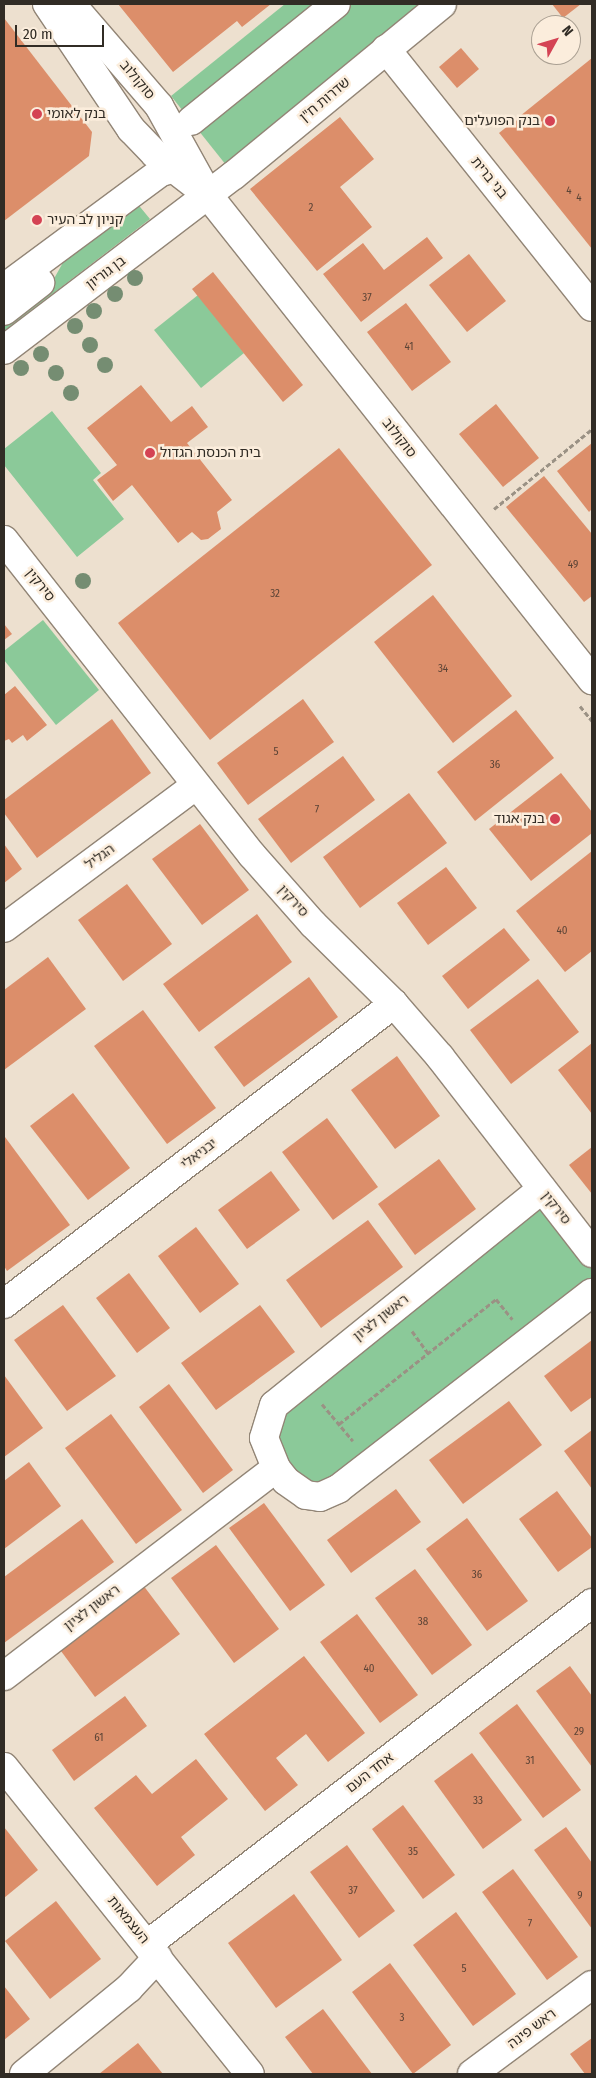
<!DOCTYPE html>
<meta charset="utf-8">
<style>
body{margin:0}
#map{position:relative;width:596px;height:2078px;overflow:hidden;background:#ede0cf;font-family:"Fira Sans Condensed","Noto Sans Hebrew",sans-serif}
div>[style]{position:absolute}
.green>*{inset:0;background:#8bc999}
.building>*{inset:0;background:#dc8e6a}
.path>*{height:3px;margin-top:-1.5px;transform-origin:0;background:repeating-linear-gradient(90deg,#9a9184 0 5px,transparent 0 7.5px)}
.roads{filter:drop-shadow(1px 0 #928576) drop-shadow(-1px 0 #928576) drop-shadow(0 1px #928576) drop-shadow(0 -1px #928576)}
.minor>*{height:28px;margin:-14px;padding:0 14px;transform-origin:14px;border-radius:14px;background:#fff}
.trees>*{width:16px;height:16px;margin:-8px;border-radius:50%;background:#758d72}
.dots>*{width:14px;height:14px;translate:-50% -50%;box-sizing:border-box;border:2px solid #fbeddc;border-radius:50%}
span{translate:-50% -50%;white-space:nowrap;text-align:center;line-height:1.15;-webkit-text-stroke:5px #fbeddc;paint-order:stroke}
.number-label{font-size:11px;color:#5c4436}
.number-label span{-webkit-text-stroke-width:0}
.street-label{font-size:14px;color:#312c25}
.poi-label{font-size:14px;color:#312c25}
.left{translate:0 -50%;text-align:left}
.right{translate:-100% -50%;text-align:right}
.frame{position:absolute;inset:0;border:5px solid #312c25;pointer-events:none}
.north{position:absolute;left:531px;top:15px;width:50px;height:50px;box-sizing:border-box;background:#fbeddc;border:1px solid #aaa093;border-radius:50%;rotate:51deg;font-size:14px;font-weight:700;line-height:20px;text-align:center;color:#312c25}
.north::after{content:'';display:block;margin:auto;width:18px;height:22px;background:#d44354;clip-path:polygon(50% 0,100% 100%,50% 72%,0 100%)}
.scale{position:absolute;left:15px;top:25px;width:89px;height:22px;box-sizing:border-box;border:2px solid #312c25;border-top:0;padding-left:6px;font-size:15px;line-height:18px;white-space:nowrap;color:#312c25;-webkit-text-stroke:4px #fbeddc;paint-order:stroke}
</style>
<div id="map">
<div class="green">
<i style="clip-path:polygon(285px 4px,442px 4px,234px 175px,171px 96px)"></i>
<i style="clip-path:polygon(136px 202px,150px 219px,4px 331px,4px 320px,51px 284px,65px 259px)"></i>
<i style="clip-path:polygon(198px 295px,244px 353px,201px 388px,154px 330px)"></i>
<i style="clip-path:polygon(52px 411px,101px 473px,93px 480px,124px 519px,77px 557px,4px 465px,4px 449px)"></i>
<i style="clip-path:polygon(43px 620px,99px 690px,56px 725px,4px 660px,4px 651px)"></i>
<i style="clip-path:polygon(542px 1189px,592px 1253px,592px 1293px,306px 1495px,266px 1425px)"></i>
</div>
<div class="building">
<i style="clip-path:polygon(118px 4px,271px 4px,242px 27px,237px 21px,173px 72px)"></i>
<i style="clip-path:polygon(552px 4px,581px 4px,563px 18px)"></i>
<i style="clip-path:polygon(4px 18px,92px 132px,89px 156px,4px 221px)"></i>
<i style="clip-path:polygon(461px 48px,479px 69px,457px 88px,439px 67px)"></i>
<i style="clip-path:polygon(592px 58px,592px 249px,499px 133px)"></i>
<i style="clip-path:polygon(340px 117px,374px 159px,340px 187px,372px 227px,317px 271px,250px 189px)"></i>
<i style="clip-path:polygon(427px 237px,443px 258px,361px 322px,323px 274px,363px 243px,384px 270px)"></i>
<i style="clip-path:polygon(469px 254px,506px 301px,467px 332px,429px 285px)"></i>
<i style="clip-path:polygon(213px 272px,303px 385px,283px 402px,192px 289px)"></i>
<i style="clip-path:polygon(406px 303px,451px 362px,412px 391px,367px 332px)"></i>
<i style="clip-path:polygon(141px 385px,171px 422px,192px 406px,208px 427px,187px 443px,232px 500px,217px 512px,221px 529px,208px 539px,201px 540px,192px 532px,178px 543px,132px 485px,113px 501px,97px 480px,117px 465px,87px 428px)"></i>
<i style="clip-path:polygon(496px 404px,539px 458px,503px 487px,459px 434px)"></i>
<i style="clip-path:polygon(592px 443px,592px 509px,589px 512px,557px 471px)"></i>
<i style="clip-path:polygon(339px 448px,432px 565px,210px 740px,118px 623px)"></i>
<i style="clip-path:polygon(544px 476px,592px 534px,592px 596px,584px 602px,506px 507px)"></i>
<i style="clip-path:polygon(433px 595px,512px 696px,453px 743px,374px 642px)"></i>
<i style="clip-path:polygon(4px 624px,12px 634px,4px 640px)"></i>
<i style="clip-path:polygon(15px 686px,47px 725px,27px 741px,23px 735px,12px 743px,9px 739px,4px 741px,4px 695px)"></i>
<i style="clip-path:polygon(303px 699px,334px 742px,248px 805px,217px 763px)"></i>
<i style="clip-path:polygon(516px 710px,554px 758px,475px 821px,437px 772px)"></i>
<i style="clip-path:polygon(112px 719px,151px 773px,37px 858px,4px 813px,4px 800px)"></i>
<i style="clip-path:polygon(343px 756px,375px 800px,291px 863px,258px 819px)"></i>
<i style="clip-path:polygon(561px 773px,592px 812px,592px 833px,531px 881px,489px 829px)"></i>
<i style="clip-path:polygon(409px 793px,447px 843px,360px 908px,323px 857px)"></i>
<i style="clip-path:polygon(200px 824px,249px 890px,202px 925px,152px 859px)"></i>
<i style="clip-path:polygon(4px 844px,22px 869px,4px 883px)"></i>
<i style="clip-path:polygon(592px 851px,592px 951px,565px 972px,516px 911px)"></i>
<i style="clip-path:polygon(446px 867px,477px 908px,428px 945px,397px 903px)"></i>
<i style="clip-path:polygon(127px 884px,172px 944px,123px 981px,78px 920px)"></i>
<i style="clip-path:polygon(257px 914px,292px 962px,199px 1032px,163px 984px)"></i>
<i style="clip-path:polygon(504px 928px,530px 960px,468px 1009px,442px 976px)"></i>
<i style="clip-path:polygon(48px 957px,86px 1009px,4px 1070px,4px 990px)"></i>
<i style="clip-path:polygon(309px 977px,338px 1017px,244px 1087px,214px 1047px)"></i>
<i style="clip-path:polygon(538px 979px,579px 1032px,511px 1084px,470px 1030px)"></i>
<i style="clip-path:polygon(143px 1010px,216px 1108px,167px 1144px,94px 1046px)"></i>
<i style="clip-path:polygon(592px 1043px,592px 1114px,558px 1070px)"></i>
<i style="clip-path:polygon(397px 1056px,440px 1116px,395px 1149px,351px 1090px)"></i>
<i style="clip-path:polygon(73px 1093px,130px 1168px,88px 1200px,30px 1126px)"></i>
<i style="clip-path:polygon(327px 1118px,378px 1187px,333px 1220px,282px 1152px)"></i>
<i style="clip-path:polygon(5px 1137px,70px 1225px,7px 1271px,4px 1266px)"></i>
<i style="clip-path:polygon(592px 1147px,592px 1194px,569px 1165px)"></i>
<i style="clip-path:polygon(439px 1159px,476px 1209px,415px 1255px,378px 1204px)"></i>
<i style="clip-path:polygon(271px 1171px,300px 1210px,247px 1249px,218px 1210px)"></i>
<i style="clip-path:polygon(368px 1220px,403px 1267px,321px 1328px,286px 1280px)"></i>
<i style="clip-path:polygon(196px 1227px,239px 1284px,200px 1313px,158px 1256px)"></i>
<i style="clip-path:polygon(129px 1273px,170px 1328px,137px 1353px,96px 1298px)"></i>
<i style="clip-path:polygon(63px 1305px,116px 1376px,67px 1411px,14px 1340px)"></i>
<i style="clip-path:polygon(260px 1305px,295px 1352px,216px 1410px,181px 1363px)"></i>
<i style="clip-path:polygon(592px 1340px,592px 1397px,571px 1412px,544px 1376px)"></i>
<i style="clip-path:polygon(4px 1375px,43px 1428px,4px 1457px)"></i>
<i style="clip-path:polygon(169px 1384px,233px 1470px,203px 1493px,139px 1407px)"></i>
<i style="clip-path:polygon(509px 1401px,542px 1445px,463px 1504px,429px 1460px)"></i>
<i style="clip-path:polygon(111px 1414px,182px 1510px,136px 1544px,65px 1448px)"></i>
<i style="clip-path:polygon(592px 1430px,592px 1489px,564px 1451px)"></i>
<i style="clip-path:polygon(29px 1462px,61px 1506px,4px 1549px,4px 1481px)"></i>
<i style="clip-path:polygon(396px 1489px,421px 1522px,351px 1573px,327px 1540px)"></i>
<i style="clip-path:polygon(557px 1491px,592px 1538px,592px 1547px,558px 1572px,519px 1519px)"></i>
<i style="clip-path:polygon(264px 1503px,325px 1585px,290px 1611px,229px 1528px)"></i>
<i style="clip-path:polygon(467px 1518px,528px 1601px,487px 1631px,426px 1549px)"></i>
<i style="clip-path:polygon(82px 1519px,114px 1562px,4px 1643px,4px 1577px)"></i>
<i style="clip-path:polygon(216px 1545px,279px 1629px,234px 1663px,171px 1578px)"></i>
<i style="clip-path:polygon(415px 1569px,472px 1645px,432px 1675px,375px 1598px)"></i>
<i style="clip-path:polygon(143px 1585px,180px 1634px,95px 1697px,58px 1647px)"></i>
<i style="clip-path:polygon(357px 1614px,418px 1695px,380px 1723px,320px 1642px)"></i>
<i style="clip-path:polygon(304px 1656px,365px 1733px,328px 1762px,306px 1734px,276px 1758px,298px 1785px,265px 1811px,204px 1734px)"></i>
<i style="clip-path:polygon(570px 1666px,592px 1696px,592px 1767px,536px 1691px)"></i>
<i style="clip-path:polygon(125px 1696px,147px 1726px,74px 1781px,52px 1750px)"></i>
<i style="clip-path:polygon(517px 1704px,581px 1790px,543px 1818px,479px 1733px)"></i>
<i style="clip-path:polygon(472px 1753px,522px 1820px,483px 1849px,434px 1781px)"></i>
<i style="clip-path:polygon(196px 1759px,228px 1799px,181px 1837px,195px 1855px,157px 1886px,94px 1808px,136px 1775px,152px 1794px)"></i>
<i style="clip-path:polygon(403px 1805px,455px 1875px,423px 1899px,372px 1829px)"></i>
<i style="clip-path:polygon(4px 1827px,38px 1870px,4px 1898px)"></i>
<i style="clip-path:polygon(566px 1827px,592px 1863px,592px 1929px,534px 1850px)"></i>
<i style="clip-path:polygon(347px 1845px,395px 1911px,359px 1938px,310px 1872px)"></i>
<i style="clip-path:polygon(513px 1869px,578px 1957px,547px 1980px,482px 1892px)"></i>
<i style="clip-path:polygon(294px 1894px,342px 1960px,276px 2008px,228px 1943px)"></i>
<i style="clip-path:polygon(56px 1901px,101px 1959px,50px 1999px,5px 1941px)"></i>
<i style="clip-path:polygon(456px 1912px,516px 1994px,473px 2026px,413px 1945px)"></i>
<i style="clip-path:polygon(390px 1963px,451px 2045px,413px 2074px,352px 1992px)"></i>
<i style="clip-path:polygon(4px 1986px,30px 2019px,4px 2040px)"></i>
<i style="clip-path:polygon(323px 2009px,372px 2074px,313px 2074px,285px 2037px)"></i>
<i style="clip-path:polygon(592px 2038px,592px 2074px,585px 2074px,570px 2054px)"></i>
<i style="clip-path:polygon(138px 2043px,163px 2074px,99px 2074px)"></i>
</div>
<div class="path">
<i style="left:494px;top:509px;width:127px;rotate:-39.2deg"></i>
<i style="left:580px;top:706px;width:19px;rotate:51deg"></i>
<i style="left:412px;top:1331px;width:27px;rotate:54deg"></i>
<i style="left:322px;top:1404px;width:48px;rotate:50deg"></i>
<i style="left:339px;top:1424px;width:201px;rotate:-38.5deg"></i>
<i style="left:496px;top:1299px;width:26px;rotate:51deg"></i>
</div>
<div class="roads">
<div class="minor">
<i style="left:47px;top:4px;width:151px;rotate:56.1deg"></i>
<i style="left:131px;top:129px;width:35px;rotate:46deg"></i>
<i style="left:155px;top:154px;width:67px;rotate:37.7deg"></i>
<i style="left:208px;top:195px;width:619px;rotate:51.63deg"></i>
<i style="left:71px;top:4px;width:135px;rotate:49.2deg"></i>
<i style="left:159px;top:106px;width:95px;rotate:61deg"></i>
<i style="left:386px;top:49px;width:330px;rotate:51.4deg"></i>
<i style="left:191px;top:121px;width:186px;rotate:-38.9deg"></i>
<i style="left:4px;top:288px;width:195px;rotate:-36.5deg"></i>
<i style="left:161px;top:172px;width:29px;rotate:-16deg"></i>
<i style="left:4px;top:311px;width:46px;rotate:-37.9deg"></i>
<i style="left:4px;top:350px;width:289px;rotate:-37.3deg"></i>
<i style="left:234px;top:175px;width:269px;rotate:-39.4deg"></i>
<i style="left:4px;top:540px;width:401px;rotate:51.8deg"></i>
<i style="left:252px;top:855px;width:92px;rotate:48.5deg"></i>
<i style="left:313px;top:924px;width:114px;rotate:44.6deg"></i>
<i style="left:394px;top:1004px;width:70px;rotate:49deg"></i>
<i style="left:440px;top:1057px;width:248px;rotate:52.2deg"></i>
<i style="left:4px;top:928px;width:238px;rotate:-36.6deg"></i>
<i style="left:542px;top:1189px;width:344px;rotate:141.1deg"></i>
<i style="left:274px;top:1405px;width:34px;rotate:107deg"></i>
<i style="left:264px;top:1438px;width:32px;rotate:68deg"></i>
<i style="left:276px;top:1468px;width:16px;rotate:52deg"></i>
<i style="left:286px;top:1481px;width:24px;rotate:35deg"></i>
<i style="left:306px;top:1495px;width:14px;rotate:8deg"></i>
<i style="left:320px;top:1497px;width:20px;rotate:-24deg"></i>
<i style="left:338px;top:1489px;width:321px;rotate:-37.7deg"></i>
<i style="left:4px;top:1304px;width:492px;rotate:-37.6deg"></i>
<i style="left:4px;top:1676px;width:342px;rotate:-37.4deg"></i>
<i style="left:4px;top:1767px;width:393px;rotate:51.3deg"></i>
<i style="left:148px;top:1944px;width:560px;rotate:-37.52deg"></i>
<i style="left:24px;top:2074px;width:136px;rotate:-39.3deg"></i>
<i style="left:129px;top:1988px;width:42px;rotate:-46.9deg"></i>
<i style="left:472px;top:2074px;width:149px;rotate:-36.6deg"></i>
</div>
</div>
<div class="trees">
<i style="left:135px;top:278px"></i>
<i style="left:115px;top:294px"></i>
<i style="left:94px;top:311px"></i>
<i style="left:75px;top:326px"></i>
<i style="left:90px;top:345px"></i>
<i style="left:41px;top:354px"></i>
<i style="left:105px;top:365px"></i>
<i style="left:21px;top:368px"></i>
<i style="left:56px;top:373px"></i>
<i style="left:71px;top:393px"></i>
<i style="left:83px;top:581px"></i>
</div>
<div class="dots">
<i style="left:37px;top:114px;background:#d44354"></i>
<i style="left:550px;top:121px;background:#d44354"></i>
<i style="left:37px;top:220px;background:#d44354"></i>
<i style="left:150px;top:453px;background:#d44354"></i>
<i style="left:555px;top:819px;background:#d44354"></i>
</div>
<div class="number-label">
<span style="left:569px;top:191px">4</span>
<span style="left:579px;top:198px">4</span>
<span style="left:311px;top:208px">2</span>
<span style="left:367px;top:298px">37</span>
<span style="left:409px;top:347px">41</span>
<span style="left:573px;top:565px">49</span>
<span style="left:275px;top:594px">32</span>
<span style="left:443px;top:669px">34</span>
<span style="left:276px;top:752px">5</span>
<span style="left:495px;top:765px">36</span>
<span style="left:317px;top:810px">7</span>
<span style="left:562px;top:931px">40</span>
<span style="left:477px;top:1575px">36</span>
<span style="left:423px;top:1622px">38</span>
<span style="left:369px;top:1669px">40</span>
<span style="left:579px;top:1732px">29</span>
<span style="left:99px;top:1738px">61</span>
<span style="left:530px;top:1761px">31</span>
<span style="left:478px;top:1801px">33</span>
<span style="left:413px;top:1852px">35</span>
<span style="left:353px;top:1891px">37</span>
<span style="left:580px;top:1896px">9</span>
<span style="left:530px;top:1924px">7</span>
<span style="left:464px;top:1969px">5</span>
<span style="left:402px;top:2018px">3</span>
</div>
<div class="street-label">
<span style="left:137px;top:80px;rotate:50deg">סוקולוב</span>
<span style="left:325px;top:100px;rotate:-40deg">שדרות ח"ן</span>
<span style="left:489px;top:178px;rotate:51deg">בני ברית</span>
<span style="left:106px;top:273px;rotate:-37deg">בן גוריון</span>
<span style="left:399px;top:438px;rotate:52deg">סוקולוב</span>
<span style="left:40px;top:585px;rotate:51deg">סירקין</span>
<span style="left:100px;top:857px;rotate:-36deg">הגליל</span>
<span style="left:293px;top:901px;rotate:48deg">סירקין</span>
<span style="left:199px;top:1154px;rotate:-37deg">יבניאלי</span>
<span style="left:556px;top:1208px;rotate:52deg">סירקין</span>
<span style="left:381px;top:1318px;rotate:-38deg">ראשון לציון</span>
<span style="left:92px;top:1608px;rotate:-37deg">ראשון לציון</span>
<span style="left:370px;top:1773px;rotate:-38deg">אחד העם</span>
<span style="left:128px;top:1920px;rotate:51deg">העצמאות</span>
<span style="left:532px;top:2029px;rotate:-37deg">ראש פינה</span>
</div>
<div class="poi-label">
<span class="left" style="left:47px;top:114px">בנק לאומי</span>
<span class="right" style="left:540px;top:121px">בנק הפועלים</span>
<span class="left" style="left:47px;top:220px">קניון לב העיר</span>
<span class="left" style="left:160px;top:453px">בית הכנסת הגדול</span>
<span class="right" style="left:545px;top:819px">בנק אגוד</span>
</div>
<div class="frame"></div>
<div class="north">N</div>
<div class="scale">20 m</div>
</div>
